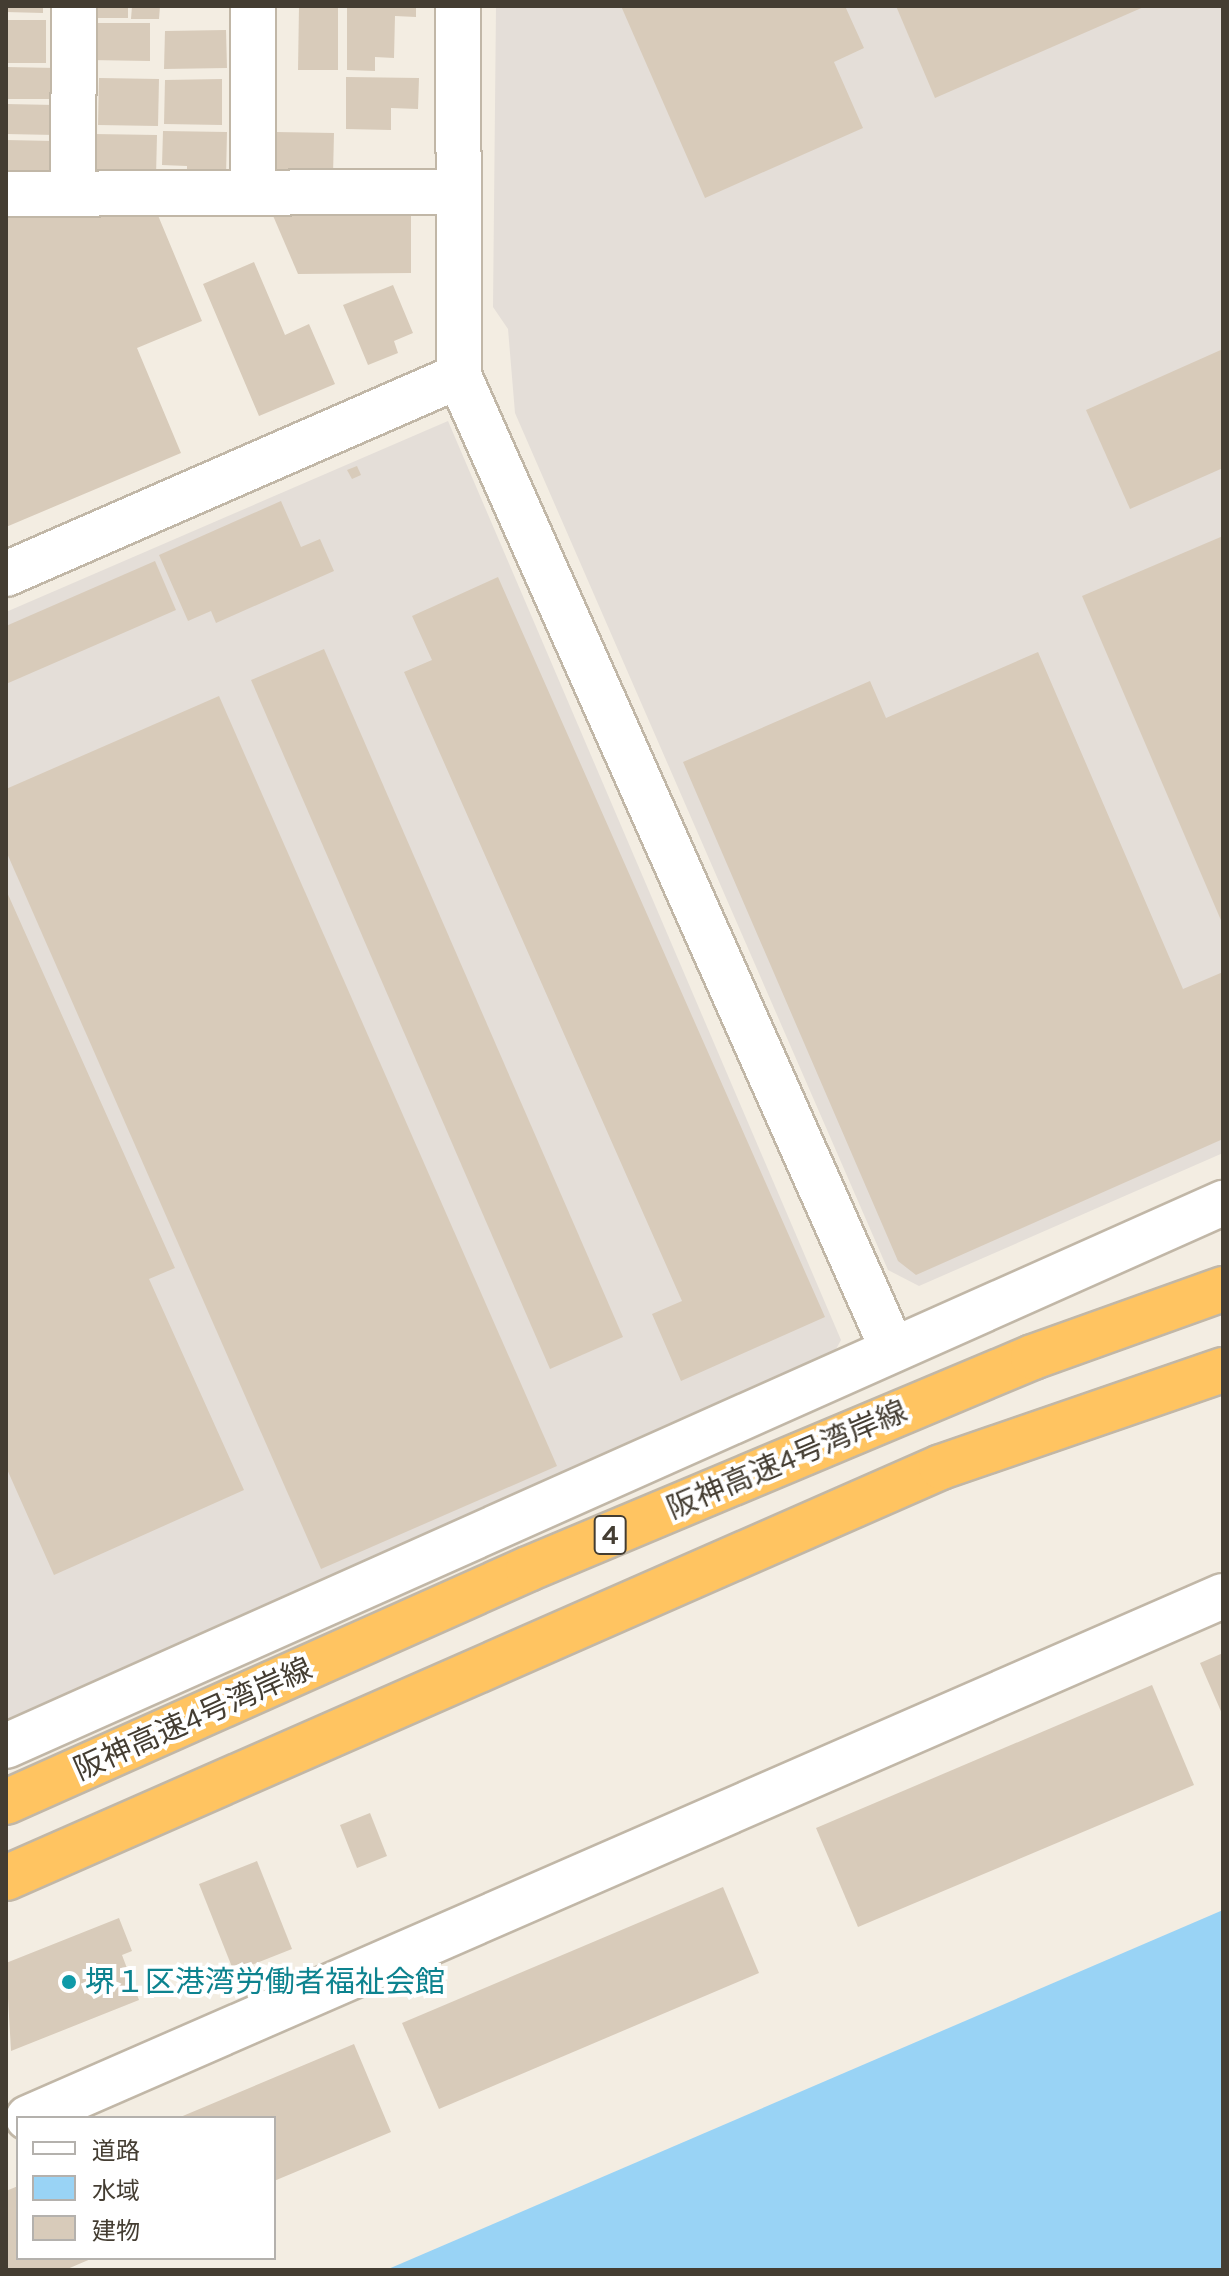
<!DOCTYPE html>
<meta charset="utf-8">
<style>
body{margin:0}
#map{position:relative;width:1229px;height:2276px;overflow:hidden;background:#f3ede2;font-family:Karla,"Noto Sans JP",sans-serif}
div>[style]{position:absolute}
.industrial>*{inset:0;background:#e4ded8}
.water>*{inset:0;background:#99d3f5}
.building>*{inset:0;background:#d8cbba}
.roads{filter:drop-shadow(2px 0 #c1b7a7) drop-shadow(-2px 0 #c1b7a7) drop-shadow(0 2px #c1b7a7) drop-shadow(0 -2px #c1b7a7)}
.street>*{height:44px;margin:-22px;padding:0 22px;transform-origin:22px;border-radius:22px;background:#fff}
.highway>*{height:44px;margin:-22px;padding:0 22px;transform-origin:22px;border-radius:22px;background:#ffc461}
.dots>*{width:22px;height:22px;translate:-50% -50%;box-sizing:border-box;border:4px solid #fff;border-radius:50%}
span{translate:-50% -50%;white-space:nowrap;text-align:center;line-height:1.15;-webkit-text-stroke:8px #fff;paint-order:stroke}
.shield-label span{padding:2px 6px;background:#fff;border:2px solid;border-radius:6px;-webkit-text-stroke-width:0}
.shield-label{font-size:28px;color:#443d32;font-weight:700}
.street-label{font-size:30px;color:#443d32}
.culture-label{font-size:30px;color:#0d838f}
.left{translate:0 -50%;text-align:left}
.frame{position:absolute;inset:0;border:8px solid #443d32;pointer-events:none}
.legend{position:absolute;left:16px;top:2116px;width:260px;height:144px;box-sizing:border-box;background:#fff;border:2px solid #b4b1ad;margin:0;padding:10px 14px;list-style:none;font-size:24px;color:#443d32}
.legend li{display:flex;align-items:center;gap:16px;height:40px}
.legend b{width:40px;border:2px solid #b4b1ad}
</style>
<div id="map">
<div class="industrial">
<i style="clip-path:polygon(496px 6px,1223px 6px,1223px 1153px,919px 1286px,888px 1270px,515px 413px,508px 329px,493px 307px)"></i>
<i style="clip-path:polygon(448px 421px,841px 1340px,828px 1364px,6px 1721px,6px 612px)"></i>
</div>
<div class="water">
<i style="clip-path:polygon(1223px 1910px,1223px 2270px,386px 2270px)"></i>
</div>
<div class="building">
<i style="clip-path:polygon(6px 6px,43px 6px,43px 13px,6px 12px)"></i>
<i style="clip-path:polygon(91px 6px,128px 6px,128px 18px,91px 18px)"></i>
<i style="clip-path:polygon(132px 6px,160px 6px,159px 19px,131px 19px)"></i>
<i style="clip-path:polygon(299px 6px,338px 6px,338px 70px,298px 70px)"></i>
<i style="clip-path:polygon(347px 6px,416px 6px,416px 17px,395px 16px,394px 58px,375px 57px,375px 71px,347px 70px)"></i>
<i style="clip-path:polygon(621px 6px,845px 6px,864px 48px,834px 62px,863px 128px,705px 198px)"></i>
<i style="clip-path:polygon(896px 6px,1146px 6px,935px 98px)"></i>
<i style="clip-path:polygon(6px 20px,46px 20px,46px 63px,6px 63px)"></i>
<i style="clip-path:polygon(89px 23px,150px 23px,150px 61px,89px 60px)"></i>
<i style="clip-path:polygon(226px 30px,227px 68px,164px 69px,165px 31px)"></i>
<i style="clip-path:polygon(6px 67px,56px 68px,55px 99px,6px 99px)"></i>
<i style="clip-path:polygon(346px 77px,419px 78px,418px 109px,391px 108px,391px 130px,346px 129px)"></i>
<i style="clip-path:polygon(99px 78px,159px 79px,158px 126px,98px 125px)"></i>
<i style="clip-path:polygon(222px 79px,222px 125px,164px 124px,165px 80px)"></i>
<i style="clip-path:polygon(6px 104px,55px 105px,55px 135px,6px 134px)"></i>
<i style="clip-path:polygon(163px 131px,227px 132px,226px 177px,187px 176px,187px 166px,162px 165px)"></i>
<i style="clip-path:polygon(276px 132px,334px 133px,333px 175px,276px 174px)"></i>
<i style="clip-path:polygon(94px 134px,157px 135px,156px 176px,93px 175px)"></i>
<i style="clip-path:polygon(6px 140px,54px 141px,53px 179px,6px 178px)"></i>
<i style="clip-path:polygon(411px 209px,411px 273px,298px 274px,271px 211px)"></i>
<i style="clip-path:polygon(6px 212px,157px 213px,202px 321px,137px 348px,181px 453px,6px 527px)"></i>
<i style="clip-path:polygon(254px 262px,285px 335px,309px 324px,335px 384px,259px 416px,203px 284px)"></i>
<i style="clip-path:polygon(393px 285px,413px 333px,394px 341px,398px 353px,368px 365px,343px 305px)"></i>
<i style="clip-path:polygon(1223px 349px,1223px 468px,1130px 509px,1086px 410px)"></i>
<i style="clip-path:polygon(357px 466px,361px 475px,352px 479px,347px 470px)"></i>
<i style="clip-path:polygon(281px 501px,301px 547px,320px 539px,334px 571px,216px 623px,211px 611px,188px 621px,159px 555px)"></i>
<i style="clip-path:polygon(1223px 536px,1223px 925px,1082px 596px)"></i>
<i style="clip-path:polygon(155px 561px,176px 610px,6px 684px,6px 626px)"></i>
<i style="clip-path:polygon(498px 577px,825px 1317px,681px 1381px,652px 1314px,682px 1301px,404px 672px,432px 660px,412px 616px)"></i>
<i style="clip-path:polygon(324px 649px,623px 1337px,550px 1369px,251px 680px)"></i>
<i style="clip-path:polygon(1038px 652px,1183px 989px,1223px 972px,1223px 1139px,916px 1275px,898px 1261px,683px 762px,870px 681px,886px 718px)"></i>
<i style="clip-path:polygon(219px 696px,557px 1466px,321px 1569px,6px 851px,6px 789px)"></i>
<i style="clip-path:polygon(6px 890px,175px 1268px,149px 1279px,244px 1490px,54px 1575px,6px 1467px)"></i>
<i style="clip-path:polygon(1223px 1653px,1223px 1716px,1200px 1663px)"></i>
<i style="clip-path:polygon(1152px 1685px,1194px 1785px,858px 1927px,816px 1828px)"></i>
<i style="clip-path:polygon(370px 1813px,387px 1856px,357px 1868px,340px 1825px)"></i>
<i style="clip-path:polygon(257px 1861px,292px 1949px,234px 1972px,199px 1884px)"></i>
<i style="clip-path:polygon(723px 1887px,759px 1973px,439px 2109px,402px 2023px)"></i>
<i style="clip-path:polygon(119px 1918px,132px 1951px,122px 1955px,139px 2000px,11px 2051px,6px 1963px)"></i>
<i style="clip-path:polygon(354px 2044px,391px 2132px,274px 2181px,274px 2118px,178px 2118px)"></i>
<i style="clip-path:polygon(18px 2186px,18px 2258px,93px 2258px,65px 2270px,6px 2270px,6px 2191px)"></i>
</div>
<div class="roads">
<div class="street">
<i style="left:458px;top:6px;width:370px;rotate:89.8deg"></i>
<i style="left:459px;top:376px;width:1062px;rotate:65.99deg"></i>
<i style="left:253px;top:193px;width:187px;rotate:-90deg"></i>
<i style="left:6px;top:194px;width:453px;rotate:-0.3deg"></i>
<i style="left:73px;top:194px;width:188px;rotate:-89.7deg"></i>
<i style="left:6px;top:574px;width:494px;rotate:-23.6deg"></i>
<i style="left:6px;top:1746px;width:1333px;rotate:-24.05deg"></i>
<i style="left:28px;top:2118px;width:1304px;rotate:-23.6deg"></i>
</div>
<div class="highway">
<i style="left:6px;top:1802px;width:572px;rotate:-24.05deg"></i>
<i style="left:528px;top:1569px;width:548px;rotate:-22.77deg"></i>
<i style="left:1033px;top:1357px;width:202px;rotate:-19.7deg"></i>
<i style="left:6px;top:1878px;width:1021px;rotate:-23.73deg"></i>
<i style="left:941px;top:1467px;width:298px;rotate:-19deg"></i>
</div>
</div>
<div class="dots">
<i style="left:69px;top:1982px;background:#0f9aa8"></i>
</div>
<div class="shield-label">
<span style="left:610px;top:1535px">4</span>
</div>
<div class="street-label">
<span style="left:787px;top:1460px;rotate:-23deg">阪神高速4号湾岸線</span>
<span style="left:193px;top:1719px;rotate:-24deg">阪神高速4号湾岸線</span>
</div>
<div class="culture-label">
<span class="left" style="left:85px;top:1982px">堺１区港湾労働者福祉会館</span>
</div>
<div class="frame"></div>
<ul class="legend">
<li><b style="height:10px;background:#fff"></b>道路</li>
<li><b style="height:22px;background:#99d3f5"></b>水域</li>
<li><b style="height:22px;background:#d8cbba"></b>建物</li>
</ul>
</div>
